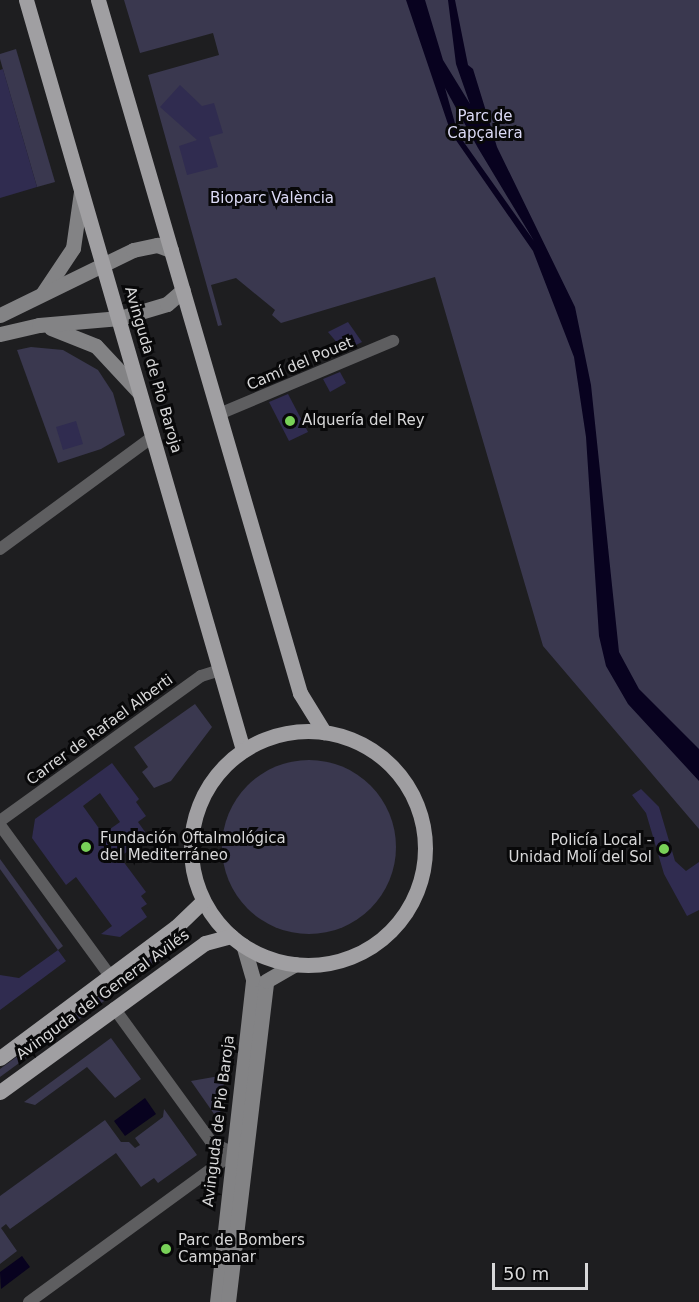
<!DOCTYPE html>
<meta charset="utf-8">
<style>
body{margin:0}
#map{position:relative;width:699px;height:1302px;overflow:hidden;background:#1e1e20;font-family:"DejaVu Sans",sans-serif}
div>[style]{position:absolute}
.green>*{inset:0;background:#3a384f}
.round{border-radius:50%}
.water>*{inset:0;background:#08021f}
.building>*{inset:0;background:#302c50}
.street>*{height:12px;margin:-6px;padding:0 6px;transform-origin:6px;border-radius:6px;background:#5e5e60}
.secondary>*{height:15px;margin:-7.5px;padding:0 7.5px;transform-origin:7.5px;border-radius:7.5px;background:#838385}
.primary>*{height:15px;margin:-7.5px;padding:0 7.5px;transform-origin:7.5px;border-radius:7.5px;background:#a09fa2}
.primary>.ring{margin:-7.5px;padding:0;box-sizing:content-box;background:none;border:15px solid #a09fa2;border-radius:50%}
.dots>*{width:16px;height:16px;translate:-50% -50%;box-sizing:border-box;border:3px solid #080809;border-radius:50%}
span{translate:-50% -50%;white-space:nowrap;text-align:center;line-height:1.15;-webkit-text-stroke:6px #080809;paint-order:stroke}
.park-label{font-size:15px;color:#dcdaf6}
.street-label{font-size:15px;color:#d8d8d9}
.poi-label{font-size:15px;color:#d8d8d9}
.left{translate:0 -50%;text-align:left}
.right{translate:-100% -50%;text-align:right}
.scale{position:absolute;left:492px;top:1263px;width:96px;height:27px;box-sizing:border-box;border:3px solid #d8d8d9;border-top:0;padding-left:8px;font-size:18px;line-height:21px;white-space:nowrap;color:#d8d8d9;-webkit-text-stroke:4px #080809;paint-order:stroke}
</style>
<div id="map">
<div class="green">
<i style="clip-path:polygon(124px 0,699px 0,699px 829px,543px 646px,435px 277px,281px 323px,272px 315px,275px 310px,236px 278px,211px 285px,222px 325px,218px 326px,148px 75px,219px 55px,213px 33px,140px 53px)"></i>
<i style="clip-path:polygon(16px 49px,55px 182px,37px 187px,0 59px,0 54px)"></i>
<i style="clip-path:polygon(31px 347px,63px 350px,98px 370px,113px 393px,125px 435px,101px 449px,58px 463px,17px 350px)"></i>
<i style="clip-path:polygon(195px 704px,212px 727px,171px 781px,154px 788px,142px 772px,148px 767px,134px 747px)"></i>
<i class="round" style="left:222px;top:760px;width:174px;height:174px"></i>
<i style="clip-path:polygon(0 859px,63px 946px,58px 950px,0 869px)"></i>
<i style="clip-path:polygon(177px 939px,181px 945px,0 1077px,0 1069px)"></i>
<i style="clip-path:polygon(111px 1038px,141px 1079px,115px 1098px,87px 1067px,35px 1105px,24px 1102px)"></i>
<i style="clip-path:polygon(225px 1075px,219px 1121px,191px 1081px)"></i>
<i style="clip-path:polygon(164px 1109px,197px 1155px,158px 1183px,154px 1178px,141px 1187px,116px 1153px,10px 1229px,6px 1224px,1px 1228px,17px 1251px,0 1264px,0 1196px,105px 1120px,121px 1142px,129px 1142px,135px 1148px,140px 1145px,135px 1138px,163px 1117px)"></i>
</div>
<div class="water">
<i style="clip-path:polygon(evenodd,406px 0,425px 0,443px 60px,470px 104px,456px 64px,448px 0,455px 0,468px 65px,473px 69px,497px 147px,575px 307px,591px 385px,619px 652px,639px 689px,699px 749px,699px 781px,628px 704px,606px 666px,599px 636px,586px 437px,574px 357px,533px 251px,451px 133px,406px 0,445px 88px,478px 148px,534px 241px,458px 134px,445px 88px)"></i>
<i style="clip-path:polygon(145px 1098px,156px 1114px,125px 1136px,114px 1121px)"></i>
<i style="clip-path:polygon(22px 1256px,30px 1267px,1px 1289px,0 1272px)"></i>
</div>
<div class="building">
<i style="clip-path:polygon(3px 69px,37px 187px,0 198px,0 70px)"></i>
<i style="clip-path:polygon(180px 85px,202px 106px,214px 103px,223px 133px,209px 137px,218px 167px,187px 175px,179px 146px,197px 140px,160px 107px)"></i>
<i style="clip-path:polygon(348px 322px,362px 342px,344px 351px,328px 332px)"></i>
<i style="clip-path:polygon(340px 372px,346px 383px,330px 392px,323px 379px)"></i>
<i style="clip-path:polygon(288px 394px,308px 432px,289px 441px,269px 402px)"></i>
<i style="clip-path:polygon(76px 421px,83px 444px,63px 450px,56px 427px)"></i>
<i style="clip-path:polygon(evenodd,112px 763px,139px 799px,136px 802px,146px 816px,138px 822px,148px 836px,120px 857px,146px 892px,141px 896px,147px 904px,141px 908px,147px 917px,120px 937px,101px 934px,112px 926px,76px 877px,66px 885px,32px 838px,35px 819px,112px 763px,100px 793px,120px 822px,103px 834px,83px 806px,100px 793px)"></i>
<i style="clip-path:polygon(641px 789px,659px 807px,675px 861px,686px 871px,699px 862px,699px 910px,687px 916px,664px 874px,646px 813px,632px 795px)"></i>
<i style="clip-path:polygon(58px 950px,66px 961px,0 1010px,0 975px,19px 978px)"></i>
</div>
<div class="street">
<i style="left:219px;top:414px;width:189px;rotate:-22.8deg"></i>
<i style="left:0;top:549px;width:191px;rotate:-36.3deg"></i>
<i style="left:0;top:821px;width:248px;rotate:-35.8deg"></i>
<i style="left:201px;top:676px;width:21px;rotate:-17deg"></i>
<i style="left:0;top:825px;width:188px;rotate:53.9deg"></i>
<i style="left:114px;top:1008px;width:167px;rotate:54deg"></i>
<i style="left:212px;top:1143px;width:23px;rotate:25deg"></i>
<i style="left:29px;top:1302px;width:253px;rotate:-36.1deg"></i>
</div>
<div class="secondary">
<i style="left:43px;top:293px;width:54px;rotate:-56.3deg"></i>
<i style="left:73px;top:248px;width:57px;rotate:-81.9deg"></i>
<i style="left:0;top:315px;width:148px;rotate:-26deg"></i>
<i style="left:133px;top:250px;width:25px;rotate:-12deg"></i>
<i style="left:157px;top:245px;width:15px;rotate:20deg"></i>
<i style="left:51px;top:328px;width:48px;rotate:21.8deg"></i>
<i style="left:96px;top:346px;width:62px;rotate:47deg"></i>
<i style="left:0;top:334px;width:40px;rotate:-13deg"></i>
<i style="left:39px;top:325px;width:81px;rotate:-4.9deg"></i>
<i style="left:120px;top:318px;width:49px;rotate:-16.6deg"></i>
<i style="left:167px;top:304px;width:21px;rotate:-41deg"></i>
<i style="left:217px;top:1302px;width:325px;rotate:-83.6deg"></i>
<i style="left:253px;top:979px;width:35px;rotate:-106deg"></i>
<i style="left:228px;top:1302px;width:323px;rotate:-83.2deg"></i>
<i style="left:266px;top:981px;width:34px;rotate:-30deg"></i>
</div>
<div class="primary">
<i style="left:26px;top:0;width:781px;rotate:73.86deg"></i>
<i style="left:98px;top:0;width:722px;rotate:73.75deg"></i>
<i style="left:300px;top:693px;width:46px;rotate:58.4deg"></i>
<i class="ring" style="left:191px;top:731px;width:219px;height:219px"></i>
<i style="left:0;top:1058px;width:219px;rotate:-36.7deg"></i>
<i style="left:176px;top:927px;width:37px;rotate:-44deg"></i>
<i style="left:0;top:1092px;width:253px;rotate:-36deg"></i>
<i style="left:205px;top:943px;width:27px;rotate:-15deg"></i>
</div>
<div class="dots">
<i style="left:290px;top:421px;background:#78d158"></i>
<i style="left:86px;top:847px;background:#78d158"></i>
<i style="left:664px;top:849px;background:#78d158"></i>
<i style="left:166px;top:1249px;background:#78d158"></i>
</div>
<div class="park-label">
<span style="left:485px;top:125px">Parc de<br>Capçalera</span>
<span style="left:272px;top:199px">Bioparc València</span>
</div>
<div class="street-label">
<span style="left:300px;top:364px;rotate:-23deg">Camí del Pouet</span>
<span style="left:153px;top:370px;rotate:74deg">Avinguda de Pio Baroja</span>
<span style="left:100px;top:730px;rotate:-36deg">Carrer de Rafael Alberti</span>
<span style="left:103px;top:995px;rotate:-36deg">Avinguda del General Avilés</span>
<span style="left:219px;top:1121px;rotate:-83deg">Avinguda de Pio Baroja</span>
</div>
<div class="poi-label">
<span class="left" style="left:302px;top:421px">Alquería del Rey</span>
<span class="left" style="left:100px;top:847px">Fundación Oftalmológica<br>del Mediterráneo</span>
<span class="right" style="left:652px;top:849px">Policía Local -<br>Unidad Molí del Sol</span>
<span class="left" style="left:178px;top:1249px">Parc de Bombers<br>Campanar</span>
</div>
<div class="scale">50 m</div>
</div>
